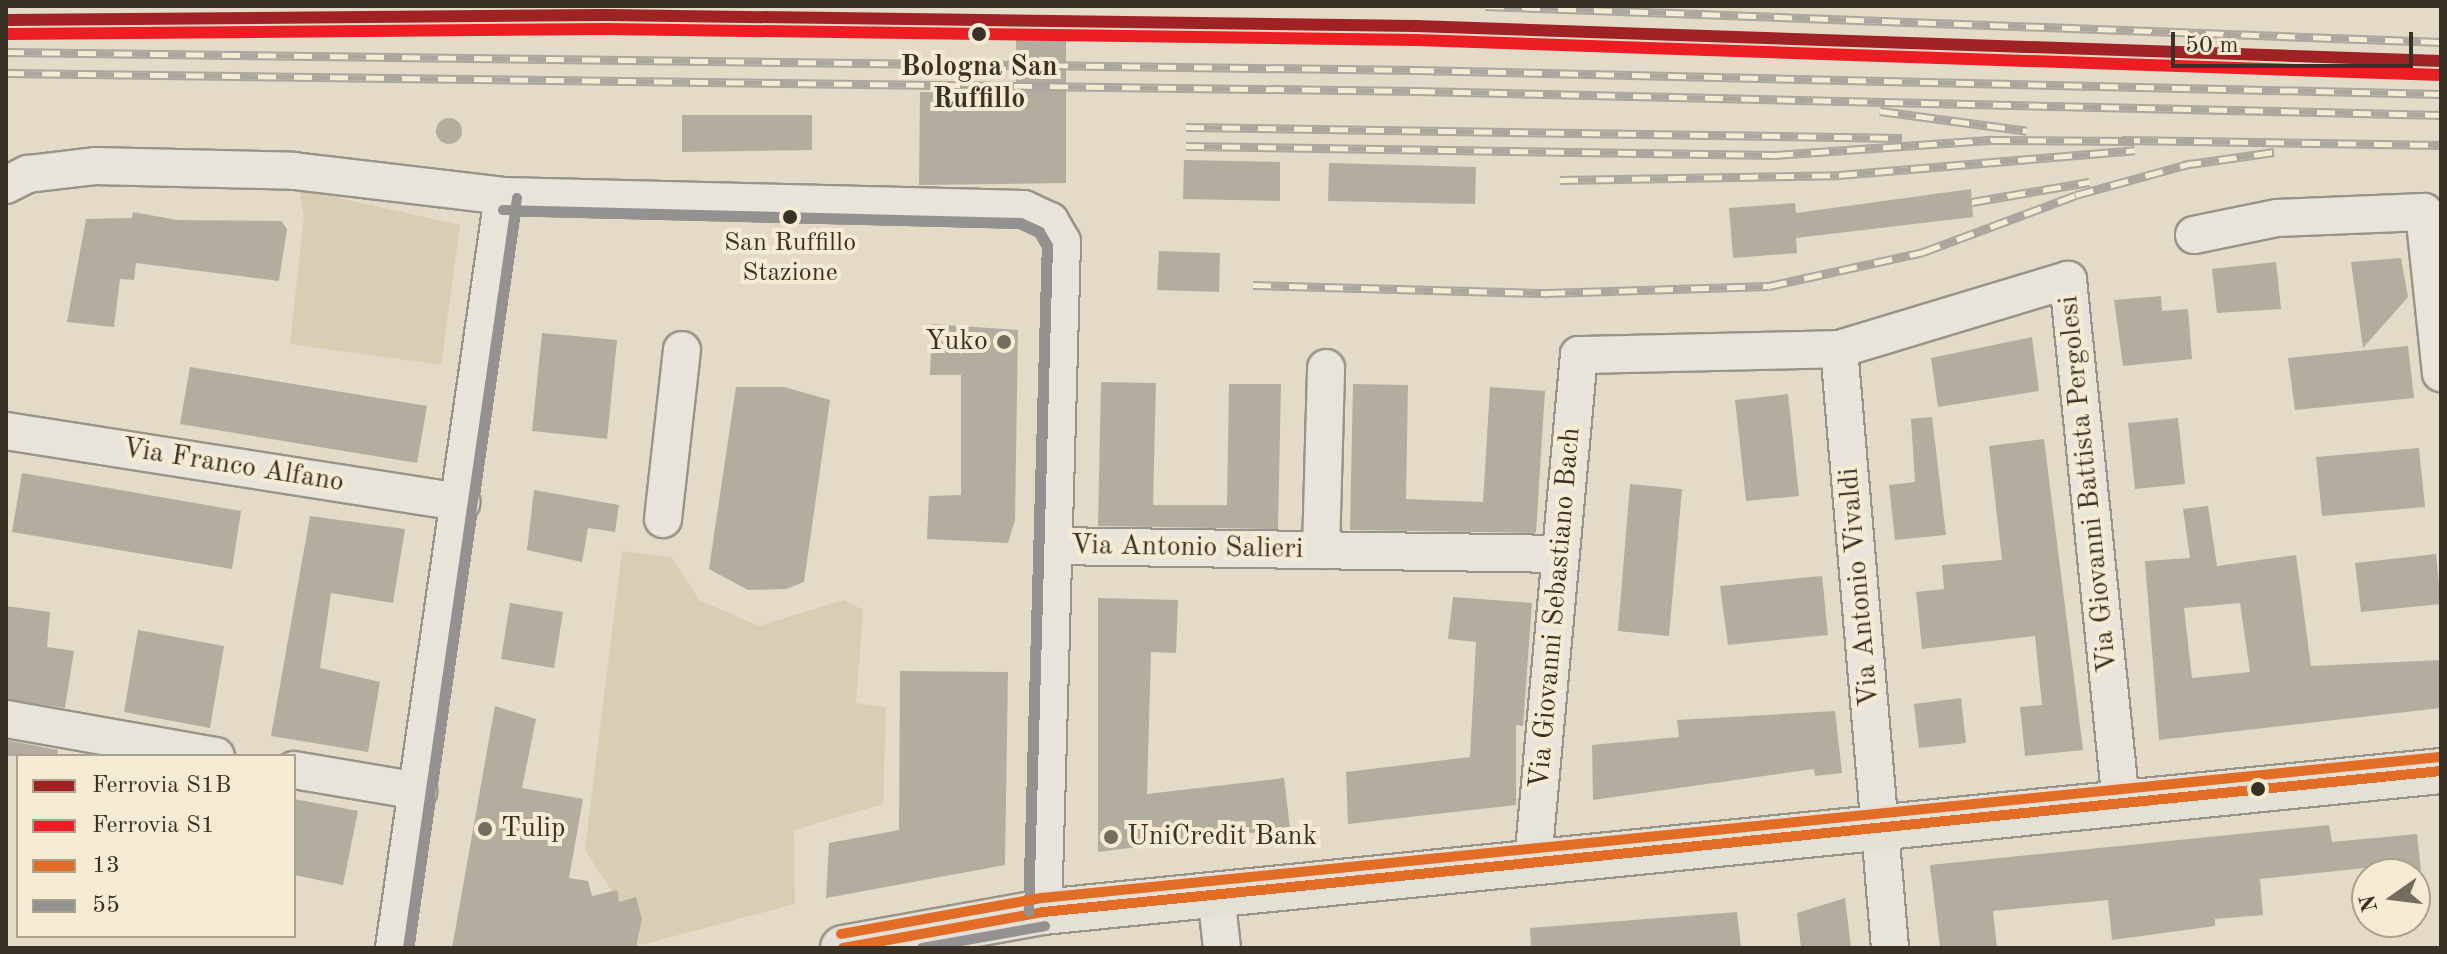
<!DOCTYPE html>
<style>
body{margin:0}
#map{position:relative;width:2447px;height:954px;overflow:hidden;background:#e3dbc7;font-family:"Old Standard TT",serif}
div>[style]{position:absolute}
.green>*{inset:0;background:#d9cdb3}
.building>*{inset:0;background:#b3ad9f}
.round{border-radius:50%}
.roads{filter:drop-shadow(2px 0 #999488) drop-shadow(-2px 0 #999488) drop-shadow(0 2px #999488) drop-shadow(0 -2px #999488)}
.minor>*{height:36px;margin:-18px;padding:0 18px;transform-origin:18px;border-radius:18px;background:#e9e4db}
.major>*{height:44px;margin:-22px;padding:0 22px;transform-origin:22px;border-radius:22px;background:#e5e0d5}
.rail>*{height:9px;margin-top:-4.5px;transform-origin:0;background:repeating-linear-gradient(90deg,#f5ebd3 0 18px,#aba79e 0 36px);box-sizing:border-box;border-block:2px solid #aba79e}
.bus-1>*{height:10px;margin:-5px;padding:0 5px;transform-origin:5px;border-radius:5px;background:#e16d27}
.bus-2>*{height:10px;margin:-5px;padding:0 5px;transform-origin:5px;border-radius:5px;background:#939291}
.bus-3>*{height:10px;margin:-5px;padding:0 5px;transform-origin:5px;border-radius:5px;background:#e16d27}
.rail-1>*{height:12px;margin:-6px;padding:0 6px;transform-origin:6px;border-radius:6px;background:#a02225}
.rail-2>*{height:12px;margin:-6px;padding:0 6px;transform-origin:6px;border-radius:6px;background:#ed1d24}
.dots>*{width:22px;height:22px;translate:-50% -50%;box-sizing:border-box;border:4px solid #f5ebd3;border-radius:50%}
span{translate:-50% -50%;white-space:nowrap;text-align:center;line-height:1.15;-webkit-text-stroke:8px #f5ebd3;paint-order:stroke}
.bus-label{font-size:26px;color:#393126}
.stop-label{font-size:28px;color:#393126;font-weight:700}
.poi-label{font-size:28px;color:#393126}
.right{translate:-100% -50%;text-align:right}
.left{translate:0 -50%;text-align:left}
.street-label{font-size:28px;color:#393126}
.frame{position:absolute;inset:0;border:8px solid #393126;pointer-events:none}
.legend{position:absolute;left:16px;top:754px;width:280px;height:184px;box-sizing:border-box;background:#f5ebd3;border:2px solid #aaa18e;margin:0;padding:10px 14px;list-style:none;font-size:24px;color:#393126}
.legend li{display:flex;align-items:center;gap:16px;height:40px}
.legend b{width:40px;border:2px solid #aaa18e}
.north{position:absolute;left:2351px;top:858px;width:80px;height:80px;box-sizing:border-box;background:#f5ebd3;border:2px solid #aaa18e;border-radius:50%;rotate:256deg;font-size:22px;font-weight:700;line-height:32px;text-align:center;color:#393126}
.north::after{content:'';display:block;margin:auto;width:28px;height:36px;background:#746c5e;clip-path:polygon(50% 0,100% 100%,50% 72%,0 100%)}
.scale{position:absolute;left:2171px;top:32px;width:242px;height:36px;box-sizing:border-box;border:4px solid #393126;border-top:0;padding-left:10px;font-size:24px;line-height:28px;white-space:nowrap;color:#393126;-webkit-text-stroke:6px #f5ebd3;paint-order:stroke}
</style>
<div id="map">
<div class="green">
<i style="clip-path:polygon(299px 189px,460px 225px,441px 365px,290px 344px,304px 216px)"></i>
<i style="clip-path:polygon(622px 551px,671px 557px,700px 601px,759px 626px,844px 600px,863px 610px,856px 703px,886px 707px,883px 804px,794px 830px,795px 904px,637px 946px,642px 919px,636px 897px,619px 902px,585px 850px)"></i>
</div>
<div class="building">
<i style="clip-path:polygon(1016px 33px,1066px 33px,1066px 183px,919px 185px,920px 92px,1016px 93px)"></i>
<i style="clip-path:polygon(682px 115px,812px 115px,812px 150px,682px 152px)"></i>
<i class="round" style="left:436px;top:118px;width:26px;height:26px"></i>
<i style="clip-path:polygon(1184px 160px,1280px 162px,1280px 201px,1183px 199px)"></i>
<i style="clip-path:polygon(1329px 163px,1476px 167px,1475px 204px,1328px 201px)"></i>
<i style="clip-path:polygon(1971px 189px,1973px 217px,1796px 238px,1797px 253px,1733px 258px,1729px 208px,1795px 203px,1796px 213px)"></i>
<i style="clip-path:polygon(133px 212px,177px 220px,281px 221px,287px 229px,279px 281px,136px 263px,134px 280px,120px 279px,114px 327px,67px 322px,86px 219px,132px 218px)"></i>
<i style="clip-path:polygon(1159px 251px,1220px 253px,1219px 292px,1157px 290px)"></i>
<i style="clip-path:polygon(2401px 258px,2408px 297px,2363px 348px,2351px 262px)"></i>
<i style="clip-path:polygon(2276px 262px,2281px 309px,2217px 313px,2212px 269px)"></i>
<i style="clip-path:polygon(2161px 296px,2162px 311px,2188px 309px,2192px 359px,2123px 366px,2114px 300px)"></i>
<i style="clip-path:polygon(932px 324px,1018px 330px,1015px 520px,1008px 543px,927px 539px,929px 496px,961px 495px,961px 375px,930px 375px)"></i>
<i style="clip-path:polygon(542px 333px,617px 340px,607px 439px,532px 431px)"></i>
<i style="clip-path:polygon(2032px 337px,2039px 391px,1938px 407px,1931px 358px)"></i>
<i style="clip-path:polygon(2408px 346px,2414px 398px,2295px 410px,2288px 358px)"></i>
<i style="clip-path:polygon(190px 367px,427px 406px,417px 463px,180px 424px)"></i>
<i style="clip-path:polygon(1101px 382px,1156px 383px,1153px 505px,1227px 505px,1229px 384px,1281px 384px,1278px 529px,1098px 526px)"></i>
<i style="clip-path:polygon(1353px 384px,1408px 385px,1406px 499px,1483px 502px,1490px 387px,1545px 391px,1536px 533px,1350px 530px)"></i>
<i style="clip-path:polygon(736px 387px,784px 387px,830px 400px,804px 582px,786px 589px,748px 590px,709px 569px)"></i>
<i style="clip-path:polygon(1788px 394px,1799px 496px,1746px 501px,1735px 400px)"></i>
<i style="clip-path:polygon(1932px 417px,1946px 535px,1895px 540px,1889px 485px,1915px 482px,1911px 419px)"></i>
<i style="clip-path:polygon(2178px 418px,2185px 484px,2135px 489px,2128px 423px)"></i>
<i style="clip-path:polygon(2044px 439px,2083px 750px,2025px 756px,2020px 707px,2042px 705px,2035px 636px,1922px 649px,1916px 592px,1944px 589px,1942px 565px,2002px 560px,1989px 446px)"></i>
<i style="clip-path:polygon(2419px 448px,2425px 507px,2322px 516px,2316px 457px)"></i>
<i style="clip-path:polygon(22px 473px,241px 511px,232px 569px,12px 532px)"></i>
<i style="clip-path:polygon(1630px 484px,1682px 489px,1669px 636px,1618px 631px)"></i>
<i style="clip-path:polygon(534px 490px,619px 505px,615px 532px,588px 528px,582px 562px,527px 550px)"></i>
<i style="clip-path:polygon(evenodd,2208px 506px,2217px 566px,2296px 555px,2311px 666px,2441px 660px,2441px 708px,2159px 740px,2145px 561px,2190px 558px,2183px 509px,2208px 506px,2240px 603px,2250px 672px,2192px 678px,2184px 608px,2240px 603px)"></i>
<i style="clip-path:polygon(310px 516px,405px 529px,393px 603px,331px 593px,320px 668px,380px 682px,368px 752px,271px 736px)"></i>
<i style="clip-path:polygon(2436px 554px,2441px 604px,2361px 612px,2355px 563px)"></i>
<i style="clip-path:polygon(1822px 576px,1828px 635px,1728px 645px,1720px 586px)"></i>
<i style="clip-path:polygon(1453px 597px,1532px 603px,1523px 726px,1516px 725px,1516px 805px,1348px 824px,1346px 772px,1470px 757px,1476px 642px,1448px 639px)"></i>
<i style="clip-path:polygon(1098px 598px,1178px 600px,1176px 653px,1151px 652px,1147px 794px,1284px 778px,1290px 828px,1098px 852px)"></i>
<i style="clip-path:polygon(510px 603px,563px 612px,554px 668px,501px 659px)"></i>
<i style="clip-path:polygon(6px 606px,50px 612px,47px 647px,74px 651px,65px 708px,6px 699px)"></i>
<i style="clip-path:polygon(138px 630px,224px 646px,210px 728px,124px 712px)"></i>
<i style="clip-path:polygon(900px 671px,1008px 672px,1005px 865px,826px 898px,829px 843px,899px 830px)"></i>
<i style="clip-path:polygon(1961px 698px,1966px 743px,1919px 748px,1914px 704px)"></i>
<i style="clip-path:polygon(495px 706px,536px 719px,522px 788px,583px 799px,569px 878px,588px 881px,592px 896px,617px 890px,619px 902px,636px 897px,642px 919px,636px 948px,452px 948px)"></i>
<i style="clip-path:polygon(1835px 711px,1842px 773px,1815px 776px,1814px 769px,1593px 800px,1592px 745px,1679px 737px,1677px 720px)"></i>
<i style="clip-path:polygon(6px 740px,58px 750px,57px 756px,6px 756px)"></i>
<i style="clip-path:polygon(294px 799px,358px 811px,343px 885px,294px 875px)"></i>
<i style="clip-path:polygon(2329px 825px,2332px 842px,2417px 834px,2426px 916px,2415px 916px,2415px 874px,2367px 874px,2367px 887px,2365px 868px,2260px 879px,2263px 915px,2215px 919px,2215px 926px,2112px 940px,2108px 900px,1993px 911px,1997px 948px,1940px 948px,1930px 865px)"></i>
<i style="clip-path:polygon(1845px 898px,1851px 948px,1801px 948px,1797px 913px)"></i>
<i style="clip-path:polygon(1737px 912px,1741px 948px,1531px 948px,1530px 928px)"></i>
</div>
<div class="roads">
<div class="minor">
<i style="left:6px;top:185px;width:25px;rotate:-27deg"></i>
<i style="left:28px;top:174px;width:67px;rotate:-6.8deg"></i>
<i style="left:95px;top:166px;width:199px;rotate:1.4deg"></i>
<i style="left:294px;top:171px;width:210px;rotate:6.8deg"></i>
<i style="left:503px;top:196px;width:521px;rotate:1.43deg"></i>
<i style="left:1024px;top:209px;width:29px;rotate:25deg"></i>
<i style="left:1050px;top:221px;width:24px;rotate:60deg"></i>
<i style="left:1062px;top:242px;width:670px;rotate:91.62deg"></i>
<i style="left:2194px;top:235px;width:85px;rotate:-11.6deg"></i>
<i style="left:2277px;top:218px;width:147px;rotate:-2.3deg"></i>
<i style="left:2424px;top:212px;width:162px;rotate:84deg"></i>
<i style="left:1839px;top:349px;width:601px;rotate:85.13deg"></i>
<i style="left:6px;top:431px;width:461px;rotate:8.9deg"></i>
<i style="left:663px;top:519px;width:170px;rotate:-83.6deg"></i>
<i style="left:1054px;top:546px;width:507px;rotate:0.9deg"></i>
<i style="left:1321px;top:550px;width:182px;rotate:-88.4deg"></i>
<i style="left:6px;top:719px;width:213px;rotate:10deg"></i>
<i style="left:294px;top:770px;width:126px;rotate:9.6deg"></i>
<i style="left:1533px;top:861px;width:508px;rotate:-84.81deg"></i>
<i style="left:1579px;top:355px;width:260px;rotate:-1.3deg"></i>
<i style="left:1839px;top:349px;width:239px;rotate:-16.8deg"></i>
<i style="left:2068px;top:280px;width:527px;rotate:84.22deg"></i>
<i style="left:1216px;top:894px;width:54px;rotate:83.7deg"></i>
<i style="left:394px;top:948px;width:760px;rotate:-81.75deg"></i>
</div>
<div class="major">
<i style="left:843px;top:948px;width:203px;rotate:-10.2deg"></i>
<i style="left:1043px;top:912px;width:1405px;rotate:-5.76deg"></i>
</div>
</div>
<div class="rail">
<i style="left:1486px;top:6px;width:956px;rotate:2.16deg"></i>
<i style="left:6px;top:52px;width:1410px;rotate:0.73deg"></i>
<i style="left:1416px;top:70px;width:1025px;rotate:1.34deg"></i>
<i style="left:6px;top:73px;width:1411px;rotate:0.73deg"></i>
<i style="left:1417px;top:91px;width:1024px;rotate:1.34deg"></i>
<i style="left:1880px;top:111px;width:148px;rotate:7.7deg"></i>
<i style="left:1186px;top:127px;width:716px;rotate:0.88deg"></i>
<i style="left:2122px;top:140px;width:319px;rotate:0.9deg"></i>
<i style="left:1186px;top:146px;width:589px;rotate:0.88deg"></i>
<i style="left:1775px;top:155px;width:218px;rotate:-4deg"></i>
<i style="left:1992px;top:140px;width:142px;rotate:0.4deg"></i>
<i style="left:2183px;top:165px;width:92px;rotate:-8.1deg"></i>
<i style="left:1560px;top:180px;width:279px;rotate:-1deg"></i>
<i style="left:1839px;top:175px;width:297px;rotate:-4.8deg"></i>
<i style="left:1972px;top:202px;width:119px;rotate:-9.7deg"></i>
<i style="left:1253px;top:285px;width:294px;rotate:1.6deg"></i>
<i style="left:1547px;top:293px;width:222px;rotate:-1.8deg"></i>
<i style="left:1769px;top:286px;width:158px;rotate:-12.4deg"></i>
<i style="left:1923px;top:252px;width:163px;rotate:-20.4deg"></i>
<i style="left:2076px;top:195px;width:120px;rotate:-15.4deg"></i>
</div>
<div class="bus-1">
<i style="left:843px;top:948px;width:203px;rotate:-10.2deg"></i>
<i style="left:1043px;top:912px;width:1405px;rotate:-5.76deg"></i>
</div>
<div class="bus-2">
<i style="left:503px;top:210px;width:518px;rotate:1.44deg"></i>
<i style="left:1021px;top:223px;width:21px;rotate:25deg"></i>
<i style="left:1040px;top:232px;width:16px;rotate:60deg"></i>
<i style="left:1048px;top:246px;width:666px;rotate:91.63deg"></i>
<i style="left:408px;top:948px;width:758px;rotate:-81.73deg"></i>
<i style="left:922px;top:948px;width:125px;rotate:-10.1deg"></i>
</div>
<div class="bus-3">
<i style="left:841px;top:934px;width:204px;rotate:-10.2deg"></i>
<i style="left:1042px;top:898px;width:1405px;rotate:-5.76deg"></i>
</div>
<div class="rail-1">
<i style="left:6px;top:20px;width:600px;rotate:-0.48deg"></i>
<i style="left:606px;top:15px;width:810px;rotate:0.78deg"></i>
<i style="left:1416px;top:26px;width:1026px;rotate:1.96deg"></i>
</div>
<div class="rail-2">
<i style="left:6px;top:34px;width:600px;rotate:-0.48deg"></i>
<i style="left:606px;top:29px;width:810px;rotate:0.78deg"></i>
<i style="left:1416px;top:40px;width:1026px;rotate:1.96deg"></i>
</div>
<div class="dots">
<i style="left:979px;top:34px;background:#393126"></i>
<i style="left:790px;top:217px;background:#393126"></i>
<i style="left:1004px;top:342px;background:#746c5e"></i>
<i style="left:2258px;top:789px;background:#393126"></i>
<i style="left:485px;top:829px;background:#746c5e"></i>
<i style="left:1111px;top:837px;background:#746c5e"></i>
</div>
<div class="bus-label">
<span style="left:790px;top:259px">San Ruffillo<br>Stazione</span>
</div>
<div class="stop-label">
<span style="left:979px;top:84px">Bologna San<br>Ruffillo</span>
</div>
<div class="poi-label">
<span class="right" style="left:988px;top:342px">Yuko</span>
<span class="left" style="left:501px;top:829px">Tulip</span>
<span class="left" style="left:1127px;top:837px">UniCredit Bank</span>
</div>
<div class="street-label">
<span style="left:233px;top:466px;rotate:9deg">Via Franco Alfano</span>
<span style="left:2089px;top:484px;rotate:-96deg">Via Giovanni Battista Pergolesi</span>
<span style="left:1187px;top:548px;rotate:1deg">Via Antonio Salieri</span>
<span style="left:1860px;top:587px;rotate:-95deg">Via Antonio Vivaldi</span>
<span style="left:1556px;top:608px;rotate:-85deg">Via Giovanni Sebastiano Bach</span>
</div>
<div class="frame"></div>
<ul class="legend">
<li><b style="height:10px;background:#a02225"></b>Ferrovia S1B</li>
<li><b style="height:10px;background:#ed1d24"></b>Ferrovia S1</li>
<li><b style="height:10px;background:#e16d27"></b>13</li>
<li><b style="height:10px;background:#939291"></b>55</li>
</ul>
<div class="north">N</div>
<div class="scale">50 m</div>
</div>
